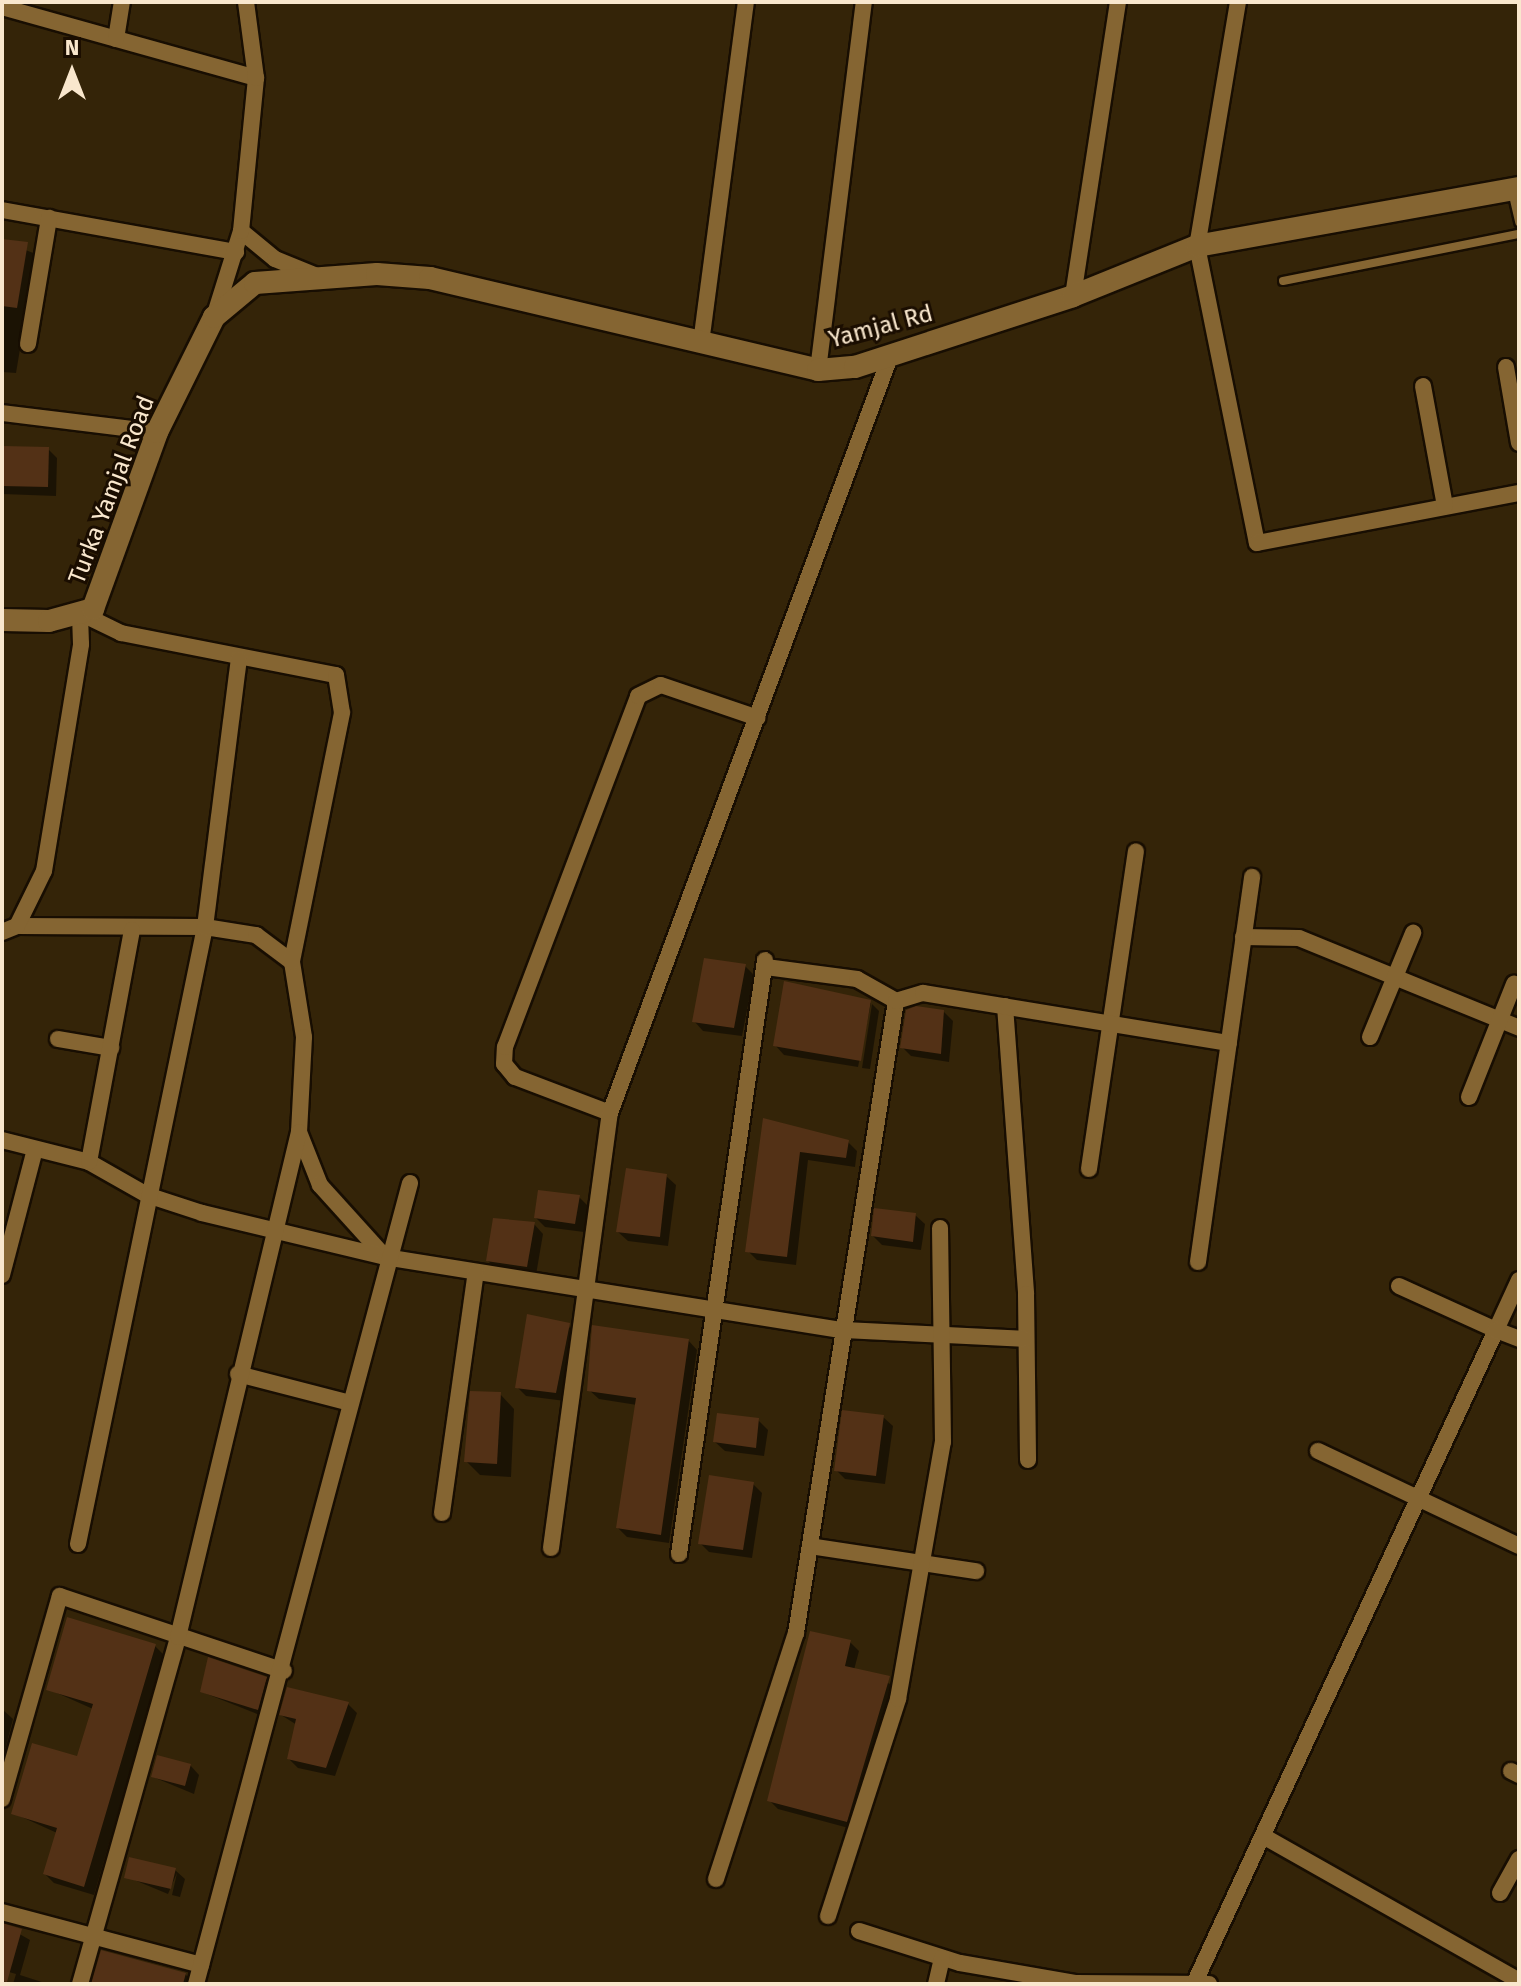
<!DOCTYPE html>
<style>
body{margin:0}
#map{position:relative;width:1521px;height:1986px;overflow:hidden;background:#342408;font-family:"Fira Sans",sans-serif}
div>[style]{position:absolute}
.shadow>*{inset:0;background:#0007}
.building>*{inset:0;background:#533116}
.roads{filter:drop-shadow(2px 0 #180e02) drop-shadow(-2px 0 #180e02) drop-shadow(0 2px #180e02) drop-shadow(0 -2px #180e02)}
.service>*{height:8px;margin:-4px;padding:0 4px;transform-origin:4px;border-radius:4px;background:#856532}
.minor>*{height:16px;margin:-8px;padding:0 8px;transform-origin:8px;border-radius:8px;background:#856532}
.secondary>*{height:22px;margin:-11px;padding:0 11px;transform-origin:11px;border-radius:11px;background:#856532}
span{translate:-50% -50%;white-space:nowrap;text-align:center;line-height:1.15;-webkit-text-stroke:6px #1a0d00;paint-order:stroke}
.street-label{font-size:24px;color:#f9e7cd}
.frame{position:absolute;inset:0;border:4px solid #f9e7cd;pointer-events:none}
.north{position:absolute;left:32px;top:32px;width:80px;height:80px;-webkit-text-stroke:6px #1a0d00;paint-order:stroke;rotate:0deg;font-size:22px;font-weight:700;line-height:32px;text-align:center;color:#f9e7cd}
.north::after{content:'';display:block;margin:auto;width:28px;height:36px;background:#f9e7cd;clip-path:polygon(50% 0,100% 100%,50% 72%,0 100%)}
</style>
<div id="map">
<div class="shadow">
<i style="clip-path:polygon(2px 241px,36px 254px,16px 373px,2px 372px)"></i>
<i style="clip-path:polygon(2px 447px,48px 449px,57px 458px,56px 496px,2px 494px)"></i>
<i style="clip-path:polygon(745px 966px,754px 975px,742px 1036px,703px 1031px,694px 1021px)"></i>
<i style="clip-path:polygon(786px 983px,871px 1003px,858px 1067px,784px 1055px,775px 1045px)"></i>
<i style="clip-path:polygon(872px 1004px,879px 1011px,870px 1069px,862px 1068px)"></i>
<i style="clip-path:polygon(944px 1012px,953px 1021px,949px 1062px,911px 1056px,902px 1047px)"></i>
<i style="clip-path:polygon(764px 1120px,848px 1142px,857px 1151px,855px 1167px,808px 1160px,796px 1265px,757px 1260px,748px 1251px)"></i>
<i style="clip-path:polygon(666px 1176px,676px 1185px,668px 1246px,628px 1241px,618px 1232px)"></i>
<i style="clip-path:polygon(579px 1197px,588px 1206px,584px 1232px,545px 1227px,536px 1218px)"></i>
<i style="clip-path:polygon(915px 1215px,925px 1224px,921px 1250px,882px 1245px,873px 1236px)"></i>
<i style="clip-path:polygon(534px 1224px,543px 1234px,536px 1275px,497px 1270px,488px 1261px)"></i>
<i style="clip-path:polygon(567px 1325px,576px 1334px,565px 1401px,526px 1396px,517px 1387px)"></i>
<i style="clip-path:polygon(688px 1340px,697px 1350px,669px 1543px,627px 1537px,618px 1528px,637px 1405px,599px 1399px,589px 1390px)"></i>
<i style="clip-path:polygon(500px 1394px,514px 1409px,511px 1477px,480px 1475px,466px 1461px)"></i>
<i style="clip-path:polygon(883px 1417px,893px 1426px,885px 1484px,845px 1479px,836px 1470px)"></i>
<i style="clip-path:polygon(758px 1420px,768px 1430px,764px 1456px,725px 1451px,715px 1442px)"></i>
<i style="clip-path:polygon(753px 1484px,762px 1493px,752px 1558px,709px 1552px,700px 1543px)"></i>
<i style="clip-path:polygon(850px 1642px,859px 1651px,854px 1670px,898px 1687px,856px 1830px,778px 1809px,769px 1800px)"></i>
<i style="clip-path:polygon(155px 1646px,164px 1655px,94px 1895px,54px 1883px,45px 1874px,57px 1833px,13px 1813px,78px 1759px,93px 1709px,48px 1689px)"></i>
<i style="clip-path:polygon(266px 1679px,275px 1688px,267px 1718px,202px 1692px)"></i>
<i style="clip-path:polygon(348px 1704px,357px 1713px,335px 1776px,298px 1768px,289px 1759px,297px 1725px,281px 1715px)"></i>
<i style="clip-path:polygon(2px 1709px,13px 1719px,2px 1762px)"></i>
<i style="clip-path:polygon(190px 1765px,199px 1775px,194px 1794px,153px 1777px)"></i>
<i style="clip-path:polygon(175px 1870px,185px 1879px,180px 1897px,172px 1895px,177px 1873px,168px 1894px,127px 1877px)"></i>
<i style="clip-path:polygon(2px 1924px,30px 1940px,20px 1975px,48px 1984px,13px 1984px,16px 1974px,2px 1970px)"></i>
<i style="clip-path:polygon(185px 1974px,195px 1984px,93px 1984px)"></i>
</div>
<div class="building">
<i style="clip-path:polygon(2px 239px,28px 242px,17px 308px,2px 306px)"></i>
<i style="clip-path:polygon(2px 446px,49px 447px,48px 487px,2px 486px)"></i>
<i style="clip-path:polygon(704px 958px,746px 964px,734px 1028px,692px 1022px)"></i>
<i style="clip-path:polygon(784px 981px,871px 1000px,861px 1061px,773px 1046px)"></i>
<i style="clip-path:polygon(916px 1006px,944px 1010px,941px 1054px,900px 1048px,906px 1010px)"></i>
<i style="clip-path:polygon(763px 1118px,849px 1140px,846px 1158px,800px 1152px,787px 1257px,745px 1252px)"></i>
<i style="clip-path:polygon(626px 1168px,667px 1174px,660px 1237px,616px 1232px)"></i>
<i style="clip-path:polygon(538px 1190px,580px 1195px,575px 1224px,534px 1218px)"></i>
<i style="clip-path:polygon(874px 1208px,916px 1213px,913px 1242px,871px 1236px)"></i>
<i style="clip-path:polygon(493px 1218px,535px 1222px,527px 1267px,486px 1261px)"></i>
<i style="clip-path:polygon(527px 1314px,570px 1323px,556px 1393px,515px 1388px)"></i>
<i style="clip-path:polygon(592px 1325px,689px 1339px,661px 1535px,616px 1528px,636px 1398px,587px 1391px)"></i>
<i style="clip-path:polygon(470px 1391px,501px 1392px,497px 1464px,464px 1462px)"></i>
<i style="clip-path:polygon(842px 1410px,884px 1415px,876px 1476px,834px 1471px)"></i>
<i style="clip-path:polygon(717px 1413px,759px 1418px,756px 1448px,713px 1442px)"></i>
<i style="clip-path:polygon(709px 1475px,754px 1482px,743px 1550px,698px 1544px)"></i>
<i style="clip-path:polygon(67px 1617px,156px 1644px,84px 1887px,43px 1874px,57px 1828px,11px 1814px,32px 1743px,77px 1756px,93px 1704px,46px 1690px)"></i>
<i style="clip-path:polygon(810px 1631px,851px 1640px,845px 1666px,890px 1676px,847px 1822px,767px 1801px)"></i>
<i style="clip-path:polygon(208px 1657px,267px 1677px,258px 1710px,200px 1692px)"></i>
<i style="clip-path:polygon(287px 1687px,349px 1702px,326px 1768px,287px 1759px,296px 1719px,279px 1715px)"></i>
<i style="clip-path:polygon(157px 1755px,191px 1764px,185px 1786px,151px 1777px)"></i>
<i style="clip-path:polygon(129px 1857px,176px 1868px,171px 1889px,124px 1878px)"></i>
<i style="clip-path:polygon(2px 1923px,22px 1929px,7px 1982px,2px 1981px)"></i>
<i style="clip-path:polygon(101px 1950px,186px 1973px,183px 1984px,91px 1984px)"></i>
</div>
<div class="roads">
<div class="service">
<i style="left:1512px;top:191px;width:32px;rotate:77deg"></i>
<i style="left:1283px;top:281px;width:241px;rotate:-11.3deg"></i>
</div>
<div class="minor">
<i style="left:1238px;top:2px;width:247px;rotate:99.5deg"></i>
<i style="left:1197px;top:246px;width:303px;rotate:78.6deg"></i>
<i style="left:1257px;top:543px;width:267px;rotate:-10.8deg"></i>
<i style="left:2px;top:7px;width:264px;rotate:15.6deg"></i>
<i style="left:116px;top:39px;width:37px;rotate:-81deg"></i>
<i style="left:2px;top:210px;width:238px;rotate:10.2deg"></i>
<i style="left:241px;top:231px;width:44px;rotate:39.5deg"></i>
<i style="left:275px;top:259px;width:45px;rotate:22deg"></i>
<i style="left:1073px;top:296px;width:297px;rotate:-81.3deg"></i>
<i style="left:215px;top:314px;width:87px;rotate:-72.6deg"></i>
<i style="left:241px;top:231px;width:154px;rotate:-84.4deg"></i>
<i style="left:256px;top:78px;width:77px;rotate:-97.5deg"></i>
<i style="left:701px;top:343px;width:344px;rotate:-82.5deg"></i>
<i style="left:28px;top:344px;width:128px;rotate:-80.5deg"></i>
<i style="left:1506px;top:367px;width:77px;rotate:80.3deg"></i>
<i style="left:818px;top:370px;width:371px;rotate:-82.9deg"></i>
<i style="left:1423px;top:386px;width:122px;rotate:79.6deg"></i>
<i style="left:2px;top:413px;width:156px;rotate:7deg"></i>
<i style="left:17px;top:926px;width:188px;rotate:0.3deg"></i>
<i style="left:205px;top:927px;width:52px;rotate:8.9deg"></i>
<i style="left:256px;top:935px;width:45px;rotate:36.9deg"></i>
<i style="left:292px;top:962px;width:76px;rotate:80.9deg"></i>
<i style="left:304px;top:1037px;width:95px;rotate:93deg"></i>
<i style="left:299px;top:1132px;width:57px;rotate:68.4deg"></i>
<i style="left:320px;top:1185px;width:97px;rotate:47.9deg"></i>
<i style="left:2px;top:932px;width:16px;rotate:-22deg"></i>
<i style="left:17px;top:926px;width:61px;rotate:-63.9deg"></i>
<i style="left:44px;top:871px;width:230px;rotate:-80.7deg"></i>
<i style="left:81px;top:644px;width:31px;rotate:-92deg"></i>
<i style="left:80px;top:613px;width:46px;rotate:26deg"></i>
<i style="left:121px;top:633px;width:219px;rotate:11.1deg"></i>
<i style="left:336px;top:675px;width:38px;rotate:81deg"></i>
<i style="left:342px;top:713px;width:254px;rotate:101.4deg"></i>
<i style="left:1243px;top:937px;width:56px;rotate:1deg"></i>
<i style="left:1299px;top:938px;width:238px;rotate:22.2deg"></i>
<i style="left:766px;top:967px;width:92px;rotate:7.5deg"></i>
<i style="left:857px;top:979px;width:45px;rotate:29.4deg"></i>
<i style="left:1005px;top:1006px;width:289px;rotate:85.8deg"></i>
<i style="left:1026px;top:1294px;width:166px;rotate:89.3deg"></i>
<i style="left:1370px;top:1037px;width:113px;rotate:-67.5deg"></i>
<i style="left:58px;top:1039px;width:54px;rotate:9.6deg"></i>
<i style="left:1469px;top:1097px;width:122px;rotate:-68.3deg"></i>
<i style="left:610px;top:1113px;width:102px;rotate:-159.2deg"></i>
<i style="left:515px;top:1077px;width:17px;rotate:-130deg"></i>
<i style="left:504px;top:1064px;width:17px;rotate:-87deg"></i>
<i style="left:505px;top:1047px;width:375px;rotate:-69.2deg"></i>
<i style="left:638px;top:696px;width:25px;rotate:-26deg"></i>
<i style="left:661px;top:685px;width:102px;rotate:18.8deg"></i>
<i style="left:2px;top:1140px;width:90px;rotate:14.2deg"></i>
<i style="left:89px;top:1162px;width:67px;rotate:29.6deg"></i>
<i style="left:147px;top:1195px;width:58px;rotate:18.1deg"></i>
<i style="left:202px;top:1213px;width:188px;rotate:13.5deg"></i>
<i style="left:385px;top:1257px;width:463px;rotate:9.1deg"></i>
<i style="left:842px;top:1330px;width:183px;rotate:2.8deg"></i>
<i style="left:89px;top:1162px;width:236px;rotate:-79.5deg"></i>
<i style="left:1089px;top:1169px;width:321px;rotate:-81.6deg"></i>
<i style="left:1198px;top:1262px;width:389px;rotate:-82deg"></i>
<i style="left:2px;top:1275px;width:130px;rotate:-75.3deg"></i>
<i style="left:1399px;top:1286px;width:107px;rotate:24.4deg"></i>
<i style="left:1496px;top:1330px;width:55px;rotate:-65.3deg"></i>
<i style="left:238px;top:1374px;width:116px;rotate:14.5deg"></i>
<i style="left:1318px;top:1451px;width:222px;rotate:25.3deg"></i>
<i style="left:442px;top:1513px;width:243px;rotate:-82deg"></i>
<i style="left:78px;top:1544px;width:630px;rotate:-78.37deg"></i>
<i style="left:205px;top:927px;width:270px;rotate:-82.8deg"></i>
<i style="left:810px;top:1546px;width:168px;rotate:8.6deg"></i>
<i style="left:551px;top:1548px;width:439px;rotate:-82.3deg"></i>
<i style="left:610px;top:1113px;width:809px;rotate:-69.68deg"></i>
<i style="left:679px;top:1554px;width:600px;rotate:-81.76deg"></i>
<i style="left:1511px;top:1771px;width:9px;rotate:27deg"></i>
<i style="left:2px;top:1799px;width:211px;rotate:-74.1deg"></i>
<i style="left:60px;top:1596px;width:236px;rotate:18.5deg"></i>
<i style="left:1263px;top:1836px;width:294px;rotate:29.5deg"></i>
<i style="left:716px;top:1879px;width:259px;rotate:-72deg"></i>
<i style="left:796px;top:1633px;width:640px;rotate:-81.01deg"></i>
<i style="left:896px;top:1001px;width:28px;rotate:-17deg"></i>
<i style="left:923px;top:993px;width:310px;rotate:9.3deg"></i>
<i style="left:1500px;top:1893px;width:39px;rotate:-61deg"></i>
<i style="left:2px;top:1912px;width:206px;rotate:14.9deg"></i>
<i style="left:828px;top:1916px;width:228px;rotate:-72.1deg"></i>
<i style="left:898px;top:1699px;width:261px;rotate:-80.1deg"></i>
<i style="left:943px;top:1442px;width:214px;rotate:-90.8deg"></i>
<i style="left:859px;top:1931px;width:106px;rotate:17.6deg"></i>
<i style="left:960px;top:1963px;width:118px;rotate:9.8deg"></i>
<i style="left:1076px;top:1983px;width:133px;rotate:0.4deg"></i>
<i style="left:80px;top:1984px;width:361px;rotate:-74.2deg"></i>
<i style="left:178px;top:1637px;width:519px;rotate:-76.53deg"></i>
<i style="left:196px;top:1984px;width:829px;rotate:-75.04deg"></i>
<i style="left:936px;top:1984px;width:27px;rotate:-77deg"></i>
<i style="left:1194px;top:1984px;width:720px;rotate:-65.21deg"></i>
<i style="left:1496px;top:1330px;width:25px;rotate:21deg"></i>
</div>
<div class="secondary">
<i style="left:2px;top:620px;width:47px;rotate:1.2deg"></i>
<i style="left:49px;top:621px;width:46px;rotate:-15.3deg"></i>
<i style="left:93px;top:609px;width:188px;rotate:-70.1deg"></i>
<i style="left:157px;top:432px;width:128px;rotate:-63.6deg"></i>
<i style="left:214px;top:317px;width:53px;rotate:-39.7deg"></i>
<i style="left:255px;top:283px;width:122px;rotate:-4.2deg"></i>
<i style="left:377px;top:274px;width:53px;rotate:4.3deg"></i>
<i style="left:430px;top:278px;width:399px;rotate:13.3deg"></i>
<i style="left:818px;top:370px;width:37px;rotate:-5deg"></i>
<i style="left:855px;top:367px;width:229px;rotate:-18deg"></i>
<i style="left:1073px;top:296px;width:134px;rotate:-22deg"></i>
<i style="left:1197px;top:246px;width:327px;rotate:-10.2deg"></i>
</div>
</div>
<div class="street-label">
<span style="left:881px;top:327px;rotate:-15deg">Yamjal Rd</span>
<span style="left:112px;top:490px;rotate:-69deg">Turka Yamjal Road</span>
</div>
<div class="frame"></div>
<div class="north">N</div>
</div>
